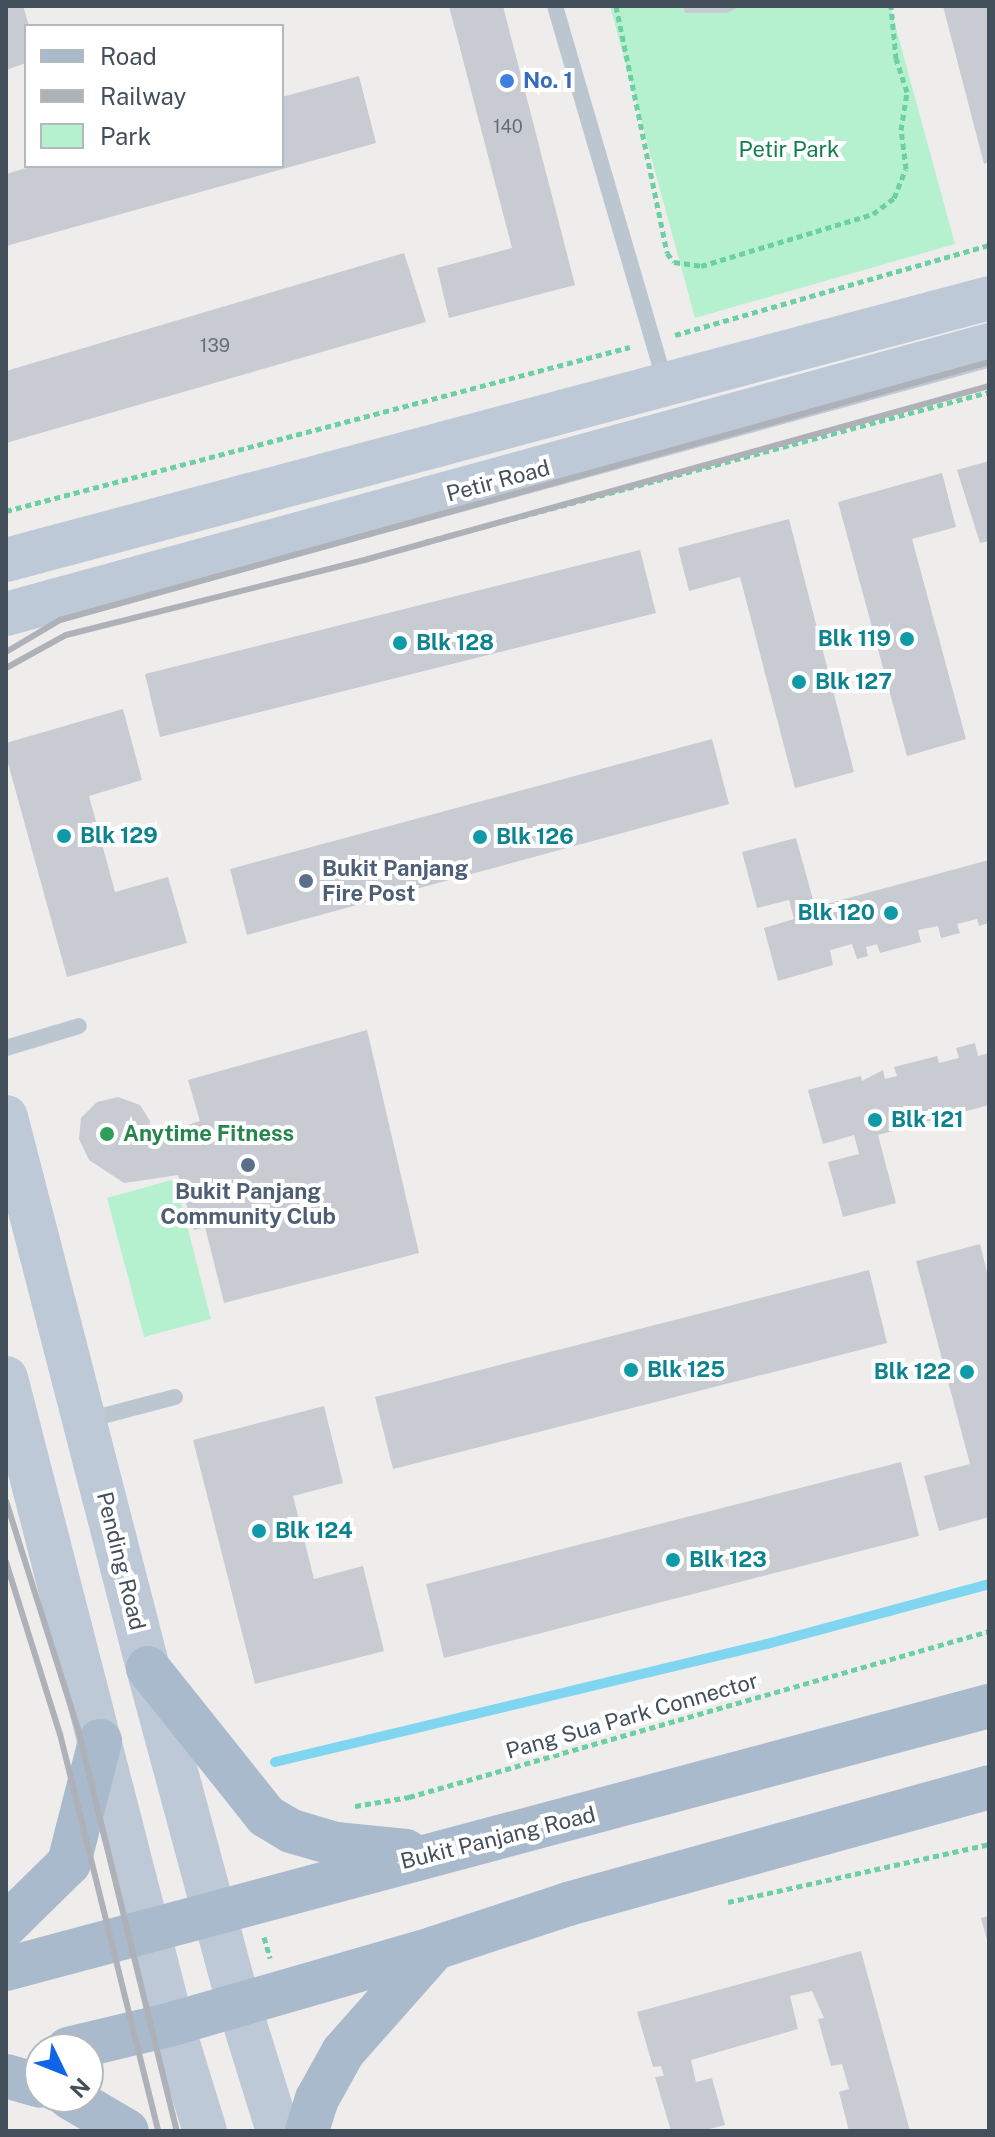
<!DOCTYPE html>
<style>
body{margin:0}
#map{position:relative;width:995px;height:2137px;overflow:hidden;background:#efecec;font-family:"Public Sans",sans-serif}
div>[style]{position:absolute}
.green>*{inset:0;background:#b6f1cf}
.stream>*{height:10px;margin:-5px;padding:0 5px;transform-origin:5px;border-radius:5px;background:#80d5f0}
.building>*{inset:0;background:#c8cbd1}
.path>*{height:5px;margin-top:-2.5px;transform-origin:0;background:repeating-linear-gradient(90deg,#6dd0a2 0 6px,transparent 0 10px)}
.service>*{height:16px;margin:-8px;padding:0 8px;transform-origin:8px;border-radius:8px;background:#bbc6d0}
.secondary>*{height:44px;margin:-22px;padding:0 22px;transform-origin:22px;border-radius:22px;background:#bdc9d7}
.primary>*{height:44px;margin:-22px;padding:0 22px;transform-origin:22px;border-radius:22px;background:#a9bacd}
.rail>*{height:6px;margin:-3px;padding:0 3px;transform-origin:3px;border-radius:3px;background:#aeb1b7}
.dots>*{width:22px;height:22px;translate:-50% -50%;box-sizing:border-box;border:4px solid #fff;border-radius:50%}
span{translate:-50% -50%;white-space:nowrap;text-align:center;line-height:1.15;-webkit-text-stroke:8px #fff;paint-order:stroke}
.number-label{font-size:18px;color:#646e78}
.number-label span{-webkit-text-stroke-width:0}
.shop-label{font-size:22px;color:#366cbe;font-weight:700}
.left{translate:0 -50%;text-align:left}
.park-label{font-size:22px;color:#117f4c}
.street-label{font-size:22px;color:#434f5a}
.culture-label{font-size:22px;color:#0d838f;font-weight:700}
.right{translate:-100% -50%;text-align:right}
.service-label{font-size:22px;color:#4e5e75;font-weight:700}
.leisure-label{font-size:22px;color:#27864d;font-weight:700}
.frame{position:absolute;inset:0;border:8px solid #434f5a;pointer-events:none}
.legend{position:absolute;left:24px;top:24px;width:260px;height:144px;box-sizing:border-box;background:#fff;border:2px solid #b4b9bd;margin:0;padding:10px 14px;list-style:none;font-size:24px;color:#434f5a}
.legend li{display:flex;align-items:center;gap:16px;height:40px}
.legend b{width:40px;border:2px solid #b4b9bd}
.north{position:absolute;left:24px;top:2033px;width:80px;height:80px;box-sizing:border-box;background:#fff;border:2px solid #b4b9bd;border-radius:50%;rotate:133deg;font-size:22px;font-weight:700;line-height:32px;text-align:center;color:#434f5a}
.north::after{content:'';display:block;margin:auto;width:28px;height:36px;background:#0e66e7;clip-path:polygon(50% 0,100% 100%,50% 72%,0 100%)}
</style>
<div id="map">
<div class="green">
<i style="clip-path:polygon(610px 6px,890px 6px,955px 244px,695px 318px)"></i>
<i style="clip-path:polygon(175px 1179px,211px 1319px,144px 1337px,107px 1198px)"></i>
</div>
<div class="stream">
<i style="left:275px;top:1762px;width:506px;rotate:-13.49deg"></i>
<i style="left:767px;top:1644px;width:230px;rotate:-15.1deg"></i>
</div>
<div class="building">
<i style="clip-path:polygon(6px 6px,23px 6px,29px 26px,26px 26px,26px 63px,6px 70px)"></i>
<i style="clip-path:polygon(449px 6px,503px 6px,575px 285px,449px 318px,437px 268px,512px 248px)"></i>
<i style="clip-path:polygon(683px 6px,741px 6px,727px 13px,685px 13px)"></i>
<i style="clip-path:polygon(943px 6px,989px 6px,989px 162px,984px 164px)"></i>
<i style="clip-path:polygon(359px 76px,376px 143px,6px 246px,6px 174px,33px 166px,282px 166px,282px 97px)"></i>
<i style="clip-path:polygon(404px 253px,426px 322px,6px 443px,6px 371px)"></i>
<i style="clip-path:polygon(989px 461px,989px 541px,980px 543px,957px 470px)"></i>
<i style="clip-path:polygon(942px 473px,956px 527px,912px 539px,966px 739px,907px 756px,838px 502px)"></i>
<i style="clip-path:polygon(789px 519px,854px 772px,795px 788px,740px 577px,689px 591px,678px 548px)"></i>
<i style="clip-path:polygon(640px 550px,656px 613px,160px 737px,145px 674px)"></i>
<i style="clip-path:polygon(123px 709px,142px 780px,89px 796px,115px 892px,168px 877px,187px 943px,67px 977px,6px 756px,6px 743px)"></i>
<i style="clip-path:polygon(712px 739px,729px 804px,247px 935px,230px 869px)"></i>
<i style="clip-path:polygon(796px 838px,815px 907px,989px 860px,989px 923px,979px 926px,977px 919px,957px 924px,960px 933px,941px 938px,938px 926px,918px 930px,921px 942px,880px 953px,877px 944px,866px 947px,868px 956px,857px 959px,852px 944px,830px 950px,833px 965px,778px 981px,764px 928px,794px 919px,789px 900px,757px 908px,742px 852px)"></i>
<i style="clip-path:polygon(367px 1030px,419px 1253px,224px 1303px,205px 1227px,194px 1230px,178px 1175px,124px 1183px,89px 1160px,79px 1139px,81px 1118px,97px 1102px,118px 1097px,140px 1105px,150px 1121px,149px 1137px,200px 1121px,188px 1080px)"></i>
<i style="clip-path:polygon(975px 1043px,978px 1056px,989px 1053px,989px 1105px,878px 1135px,896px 1203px,843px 1217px,828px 1162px,859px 1154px,854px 1135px,823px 1144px,808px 1090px,861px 1076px,862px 1081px,883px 1070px,885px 1079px,897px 1076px,894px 1067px,937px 1056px,939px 1063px,959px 1058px,956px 1048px)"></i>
<i style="clip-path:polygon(980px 1244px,989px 1280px,989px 1517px,939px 1531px,924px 1476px,970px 1464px,916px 1261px)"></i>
<i style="clip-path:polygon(869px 1270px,887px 1343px,393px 1469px,375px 1397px)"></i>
<i style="clip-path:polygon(324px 1406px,343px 1483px,293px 1496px,314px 1579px,363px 1566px,384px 1651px,255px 1684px,193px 1440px)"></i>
<i style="clip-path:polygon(901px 1462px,919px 1536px,444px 1658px,426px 1584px)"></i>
<i style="clip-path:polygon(989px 1916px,989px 1944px,988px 1944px,981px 1918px)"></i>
<i style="clip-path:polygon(861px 1951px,910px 2131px,849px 2131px,839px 2092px,849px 2089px,842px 2064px,831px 2066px,818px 2019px,824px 2018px,812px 1991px,790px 1996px,798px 2029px,691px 2060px,696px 2082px,712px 2078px,725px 2125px,702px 2131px,671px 2131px,655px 2077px,664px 2076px,661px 2066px,653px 2067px,637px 2012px)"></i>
</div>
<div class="path">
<i style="left:616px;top:6px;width:252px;rotate:78.3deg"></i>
<i style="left:667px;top:253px;width:11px;rotate:52deg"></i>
<i style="left:674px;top:262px;width:27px;rotate:8deg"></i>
<i style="left:701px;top:266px;width:180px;rotate:-16.8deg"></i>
<i style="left:873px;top:214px;width:26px;rotate:-37deg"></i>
<i style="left:894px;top:198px;width:31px;rotate:-68deg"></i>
<i style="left:906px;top:169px;width:39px;rotate:-97deg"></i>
<i style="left:901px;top:130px;width:38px;rotate:-81deg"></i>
<i style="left:907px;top:92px;width:35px;rotate:-108deg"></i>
<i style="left:896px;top:59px;width:53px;rotate:-95.4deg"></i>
<i style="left:675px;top:335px;width:327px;rotate:-16deg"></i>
<i style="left:6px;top:511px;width:645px;rotate:-14.73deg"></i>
<i style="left:425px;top:542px;width:584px;rotate:-14.89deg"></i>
<i style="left:355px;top:1806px;width:55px;rotate:-9.5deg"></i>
<i style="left:409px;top:1797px;width:603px;rotate:-15.97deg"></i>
<i style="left:728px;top:1902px;width:267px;rotate:-12.5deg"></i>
<i style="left:264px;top:1937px;width:22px;rotate:74deg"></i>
</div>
<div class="service">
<i style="left:555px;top:6px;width:391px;rotate:73.7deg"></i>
<i style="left:6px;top:1048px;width:76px;rotate:-16.8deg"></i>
<i style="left:87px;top:1420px;width:91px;rotate:-14.6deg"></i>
</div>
<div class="secondary">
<i style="left:6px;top:560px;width:1017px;rotate:-14.92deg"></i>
<i style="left:6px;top:614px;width:1019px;rotate:-15.3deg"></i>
<i style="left:6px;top:1117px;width:569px;rotate:75.55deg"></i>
<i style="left:148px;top:1668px;width:349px;rotate:74.9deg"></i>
<i style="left:239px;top:2005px;width:132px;rotate:72.8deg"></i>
<i style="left:6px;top:1378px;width:667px;rotate:75.59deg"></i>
<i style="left:172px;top:2024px;width:112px;rotate:72.9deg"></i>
</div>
<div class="primary">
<i style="left:148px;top:1668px;width:189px;rotate:51.4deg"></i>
<i style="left:266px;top:1816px;width:29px;rotate:31deg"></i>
<i style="left:291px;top:1831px;width:47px;rotate:16.1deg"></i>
<i style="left:336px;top:1844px;width:70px;rotate:5.7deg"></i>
<i style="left:6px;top:1925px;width:88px;rotate:-44.5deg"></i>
<i style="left:69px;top:1863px;width:126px;rotate:-75.7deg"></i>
<i style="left:6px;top:1969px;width:1018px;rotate:-14.98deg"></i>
<i style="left:68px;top:2049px;width:107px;rotate:-13.5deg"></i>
<i style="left:172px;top:2024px;width:274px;rotate:-16.1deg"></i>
<i style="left:435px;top:1948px;width:140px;rotate:-18.3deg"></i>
<i style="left:568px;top:1904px;width:437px;rotate:-15.5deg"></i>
<i style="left:6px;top:2076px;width:35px;rotate:16deg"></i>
<i style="left:69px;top:2097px;width:67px;rotate:30.4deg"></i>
<i style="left:307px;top:2131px;width:34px;rotate:-73deg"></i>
<i style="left:317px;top:2099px;width:54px;rotate:-61deg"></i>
<i style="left:343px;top:2052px;width:139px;rotate:-48.5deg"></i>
</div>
<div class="rail">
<i style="left:6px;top:652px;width:63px;rotate:-30.7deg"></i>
<i style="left:60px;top:620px;width:964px;rotate:-15.52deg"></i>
<i style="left:6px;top:668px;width:68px;rotate:-28.8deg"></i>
<i style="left:66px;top:635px;width:311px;rotate:-14.1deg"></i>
<i style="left:368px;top:559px;width:645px;rotate:-15.57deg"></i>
<i style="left:6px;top:1501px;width:239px;rotate:72.5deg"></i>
<i style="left:78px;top:1729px;width:414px;rotate:76.2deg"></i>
<i style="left:6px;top:1562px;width:180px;rotate:72.6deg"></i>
<i style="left:60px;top:1734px;width:409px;rotate:76.1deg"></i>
</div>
<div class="dots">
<i style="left:507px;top:81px;background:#3f7fe0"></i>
<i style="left:907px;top:639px;background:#0f9aa8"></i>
<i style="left:400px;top:643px;background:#0f9aa8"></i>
<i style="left:799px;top:682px;background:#0f9aa8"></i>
<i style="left:64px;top:836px;background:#0f9aa8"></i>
<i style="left:480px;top:837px;background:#0f9aa8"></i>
<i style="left:306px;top:881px;background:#5c6f8a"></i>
<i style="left:891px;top:913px;background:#0f9aa8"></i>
<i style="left:875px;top:1120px;background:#0f9aa8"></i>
<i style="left:107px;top:1134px;background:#2e9e5b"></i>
<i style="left:248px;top:1165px;background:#5c6f8a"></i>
<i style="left:631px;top:1370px;background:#0f9aa8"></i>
<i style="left:967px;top:1372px;background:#0f9aa8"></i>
<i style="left:259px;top:1531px;background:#0f9aa8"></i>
<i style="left:673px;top:1560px;background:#0f9aa8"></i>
</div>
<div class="number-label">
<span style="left:508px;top:127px">140</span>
<span style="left:215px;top:346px">139</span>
</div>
<div class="shop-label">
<span class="left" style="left:523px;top:81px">No. 1</span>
</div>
<div class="park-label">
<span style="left:789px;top:150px">Petir Park</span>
</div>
<div class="street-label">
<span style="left:498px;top:481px;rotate:-15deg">Petir Road</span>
<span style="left:121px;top:1561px;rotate:76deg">Pending Road</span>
<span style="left:632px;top:1716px;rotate:-16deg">Pang Sua Park Connector</span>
<span style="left:498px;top:1838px;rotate:-14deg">Bukit Panjang Road</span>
</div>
<div class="culture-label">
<span class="right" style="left:891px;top:639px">Blk 119</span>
<span class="left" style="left:416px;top:643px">Blk 128</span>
<span class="left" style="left:815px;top:682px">Blk 127</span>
<span class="left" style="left:80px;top:836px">Blk 129</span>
<span class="left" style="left:496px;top:837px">Blk 126</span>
<span class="right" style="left:875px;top:913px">Blk 120</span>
<span class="left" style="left:891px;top:1120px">Blk 121</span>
<span class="left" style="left:647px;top:1370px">Blk 125</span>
<span class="right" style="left:951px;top:1372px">Blk 122</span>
<span class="left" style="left:275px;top:1531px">Blk 124</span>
<span class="left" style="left:689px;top:1560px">Blk 123</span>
</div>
<div class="service-label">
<span class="left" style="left:322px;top:881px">Bukit Panjang<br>Fire Post</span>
<span style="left:248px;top:1204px">Bukit Panjang<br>Community Club</span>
</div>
<div class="leisure-label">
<span class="left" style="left:123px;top:1134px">Anytime Fitness</span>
</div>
<div class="frame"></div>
<ul class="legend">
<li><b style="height:10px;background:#a9bacd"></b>Road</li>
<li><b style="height:10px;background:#aeb1b7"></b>Railway</li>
<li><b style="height:22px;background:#b6f1cf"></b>Park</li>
</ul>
<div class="north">N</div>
</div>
